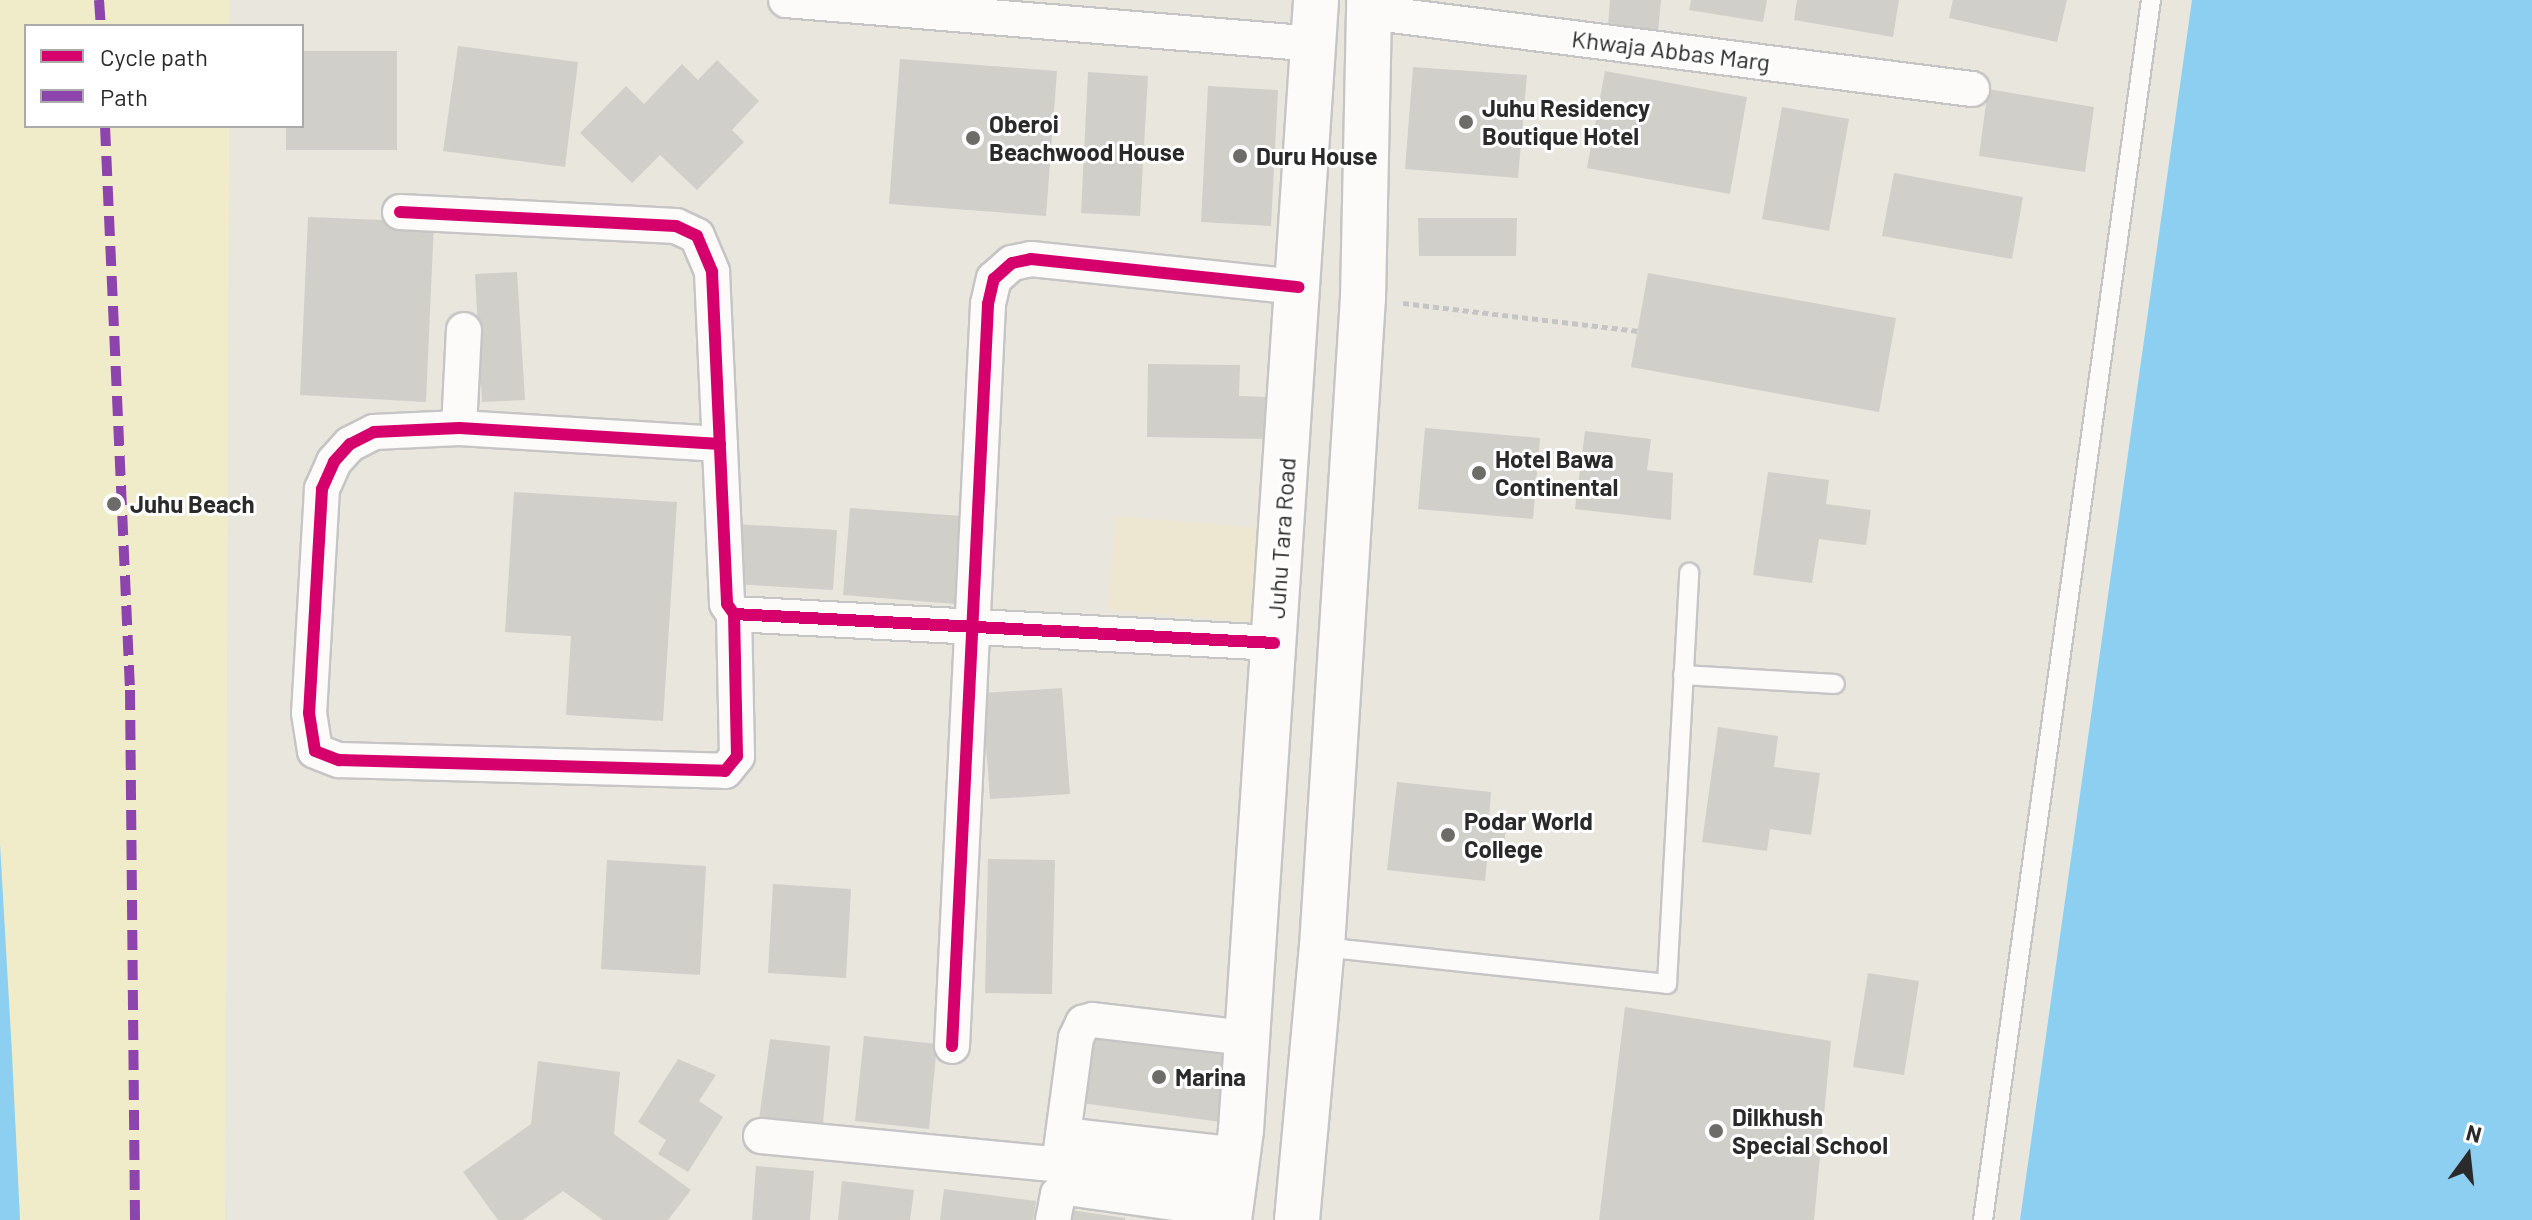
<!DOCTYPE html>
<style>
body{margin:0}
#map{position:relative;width:2532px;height:1220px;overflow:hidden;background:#e9e6de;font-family:Barlow,sans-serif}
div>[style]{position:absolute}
.education>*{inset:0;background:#ede7d2}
.sand>*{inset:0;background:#f0ecca}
.water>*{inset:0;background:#8ccff1}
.building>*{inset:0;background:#d1cfc9}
.path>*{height:5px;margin-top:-2.5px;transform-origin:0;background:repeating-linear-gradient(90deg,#c6c5c5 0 6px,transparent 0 10px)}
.roads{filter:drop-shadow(2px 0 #c6c5c5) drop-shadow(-2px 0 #c6c5c5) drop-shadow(0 2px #c6c5c5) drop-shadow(0 -2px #c6c5c5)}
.service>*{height:18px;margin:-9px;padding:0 9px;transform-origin:9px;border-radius:9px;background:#fcfbfa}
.minor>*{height:34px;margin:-17px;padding:0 17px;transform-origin:17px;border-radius:17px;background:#fcfbfa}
.secondary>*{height:44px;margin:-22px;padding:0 22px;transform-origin:22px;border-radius:22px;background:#fcfbfa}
.quiet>*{height:10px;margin-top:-5px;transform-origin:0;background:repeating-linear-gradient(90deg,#8e44ad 0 20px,transparent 0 30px)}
.cycleway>*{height:12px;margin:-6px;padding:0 6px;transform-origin:6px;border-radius:6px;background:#d6006c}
.dots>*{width:22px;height:22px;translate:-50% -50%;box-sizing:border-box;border:4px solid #fff;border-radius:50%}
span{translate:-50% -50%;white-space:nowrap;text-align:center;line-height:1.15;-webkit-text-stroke:6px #fff;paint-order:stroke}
.street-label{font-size:24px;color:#2a2a2a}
.poi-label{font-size:24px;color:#2a2a2a;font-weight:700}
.left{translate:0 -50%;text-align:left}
.legend{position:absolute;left:24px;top:24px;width:280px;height:104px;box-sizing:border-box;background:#fff;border:2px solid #aaa;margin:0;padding:10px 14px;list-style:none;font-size:24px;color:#2a2a2a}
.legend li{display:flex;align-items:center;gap:16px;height:40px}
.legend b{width:40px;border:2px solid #aaa}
.north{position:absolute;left:2428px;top:1116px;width:80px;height:80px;-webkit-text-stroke:6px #fff;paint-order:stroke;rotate:15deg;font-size:22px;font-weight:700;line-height:32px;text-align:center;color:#2a2a2a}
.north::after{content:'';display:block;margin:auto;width:28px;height:36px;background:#2a2a2a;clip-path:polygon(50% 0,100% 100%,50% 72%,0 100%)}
</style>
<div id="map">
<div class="education">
<i style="clip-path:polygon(1116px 516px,1260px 528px,1252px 622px,1108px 610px)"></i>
</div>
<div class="sand">
<i style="clip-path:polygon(0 0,230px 0,229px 26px,26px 26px,26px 126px,229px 126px,225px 1220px,20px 1220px,0 844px)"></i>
</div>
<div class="water">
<i style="clip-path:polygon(2192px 0,2532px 0,2532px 1220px,2020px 1220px)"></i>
<i style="clip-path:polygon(0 844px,12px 1054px,20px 1220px,0 1220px)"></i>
</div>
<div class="building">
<i style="clip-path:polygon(1610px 0,1661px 0,1658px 32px,1608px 25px)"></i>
<i style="clip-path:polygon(1691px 0,1767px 0,1763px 22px,1689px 10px)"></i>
<i style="clip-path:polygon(1797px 0,1899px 0,1893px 37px,1794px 20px)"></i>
<i style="clip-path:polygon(1953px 0,2067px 0,2057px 42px,1949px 18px)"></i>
<i style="clip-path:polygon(458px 46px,578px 62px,565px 167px,443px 151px)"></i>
<i style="clip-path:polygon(302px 51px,397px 51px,397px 150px,286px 150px,286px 126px,302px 126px)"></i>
<i style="clip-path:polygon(900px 59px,1057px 71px,1046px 216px,889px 204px)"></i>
<i style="clip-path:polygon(717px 60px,759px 101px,732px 130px,744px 142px,697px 190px,660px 155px,632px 183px,580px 133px,626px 86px,644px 104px,682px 64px,698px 80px)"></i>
<i style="clip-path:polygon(1413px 67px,1527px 75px,1518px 178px,1405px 169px)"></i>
<i style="clip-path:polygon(1605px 71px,1747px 97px,1730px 194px,1587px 168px)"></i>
<i style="clip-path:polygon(1088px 72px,1148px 76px,1140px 216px,1081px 213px)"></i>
<i style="clip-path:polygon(1208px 86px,1278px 90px,1271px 226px,1201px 222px)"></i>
<i style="clip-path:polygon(1988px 89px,2094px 107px,2085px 172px,1979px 156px)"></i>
<i style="clip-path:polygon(1782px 107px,1849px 119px,1829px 231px,1762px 219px)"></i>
<i style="clip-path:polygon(1894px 173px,2023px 197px,2012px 259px,1882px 236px)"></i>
<i style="clip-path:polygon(308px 217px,434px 222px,426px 402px,300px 395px)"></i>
<i style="clip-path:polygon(1418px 218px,1517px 218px,1516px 256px,1419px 256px)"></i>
<i style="clip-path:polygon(517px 272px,525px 400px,482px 402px,475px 274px)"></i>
<i style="clip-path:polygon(1648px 273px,1896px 318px,1879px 412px,1631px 367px)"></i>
<i style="clip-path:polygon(1148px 364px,1240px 365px,1239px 396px,1267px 397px,1266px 439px,1147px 437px)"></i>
<i style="clip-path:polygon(1425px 428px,1540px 438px,1533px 519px,1418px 509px)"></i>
<i style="clip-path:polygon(1585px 431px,1651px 439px,1647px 470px,1673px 473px,1671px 520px,1575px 509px)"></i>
<i style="clip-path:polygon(1768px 472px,1829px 480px,1826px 504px,1871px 510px,1866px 545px,1819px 539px,1812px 583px,1753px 575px)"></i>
<i style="clip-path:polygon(514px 492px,677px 502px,663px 721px,566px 715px,571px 636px,505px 632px)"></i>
<i style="clip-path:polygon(850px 508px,962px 516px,955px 604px,843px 595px)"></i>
<i style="clip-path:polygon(736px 524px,837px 530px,833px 590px,733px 584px)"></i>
<i style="clip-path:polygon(1062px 688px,1070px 794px,990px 799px,982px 693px)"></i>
<i style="clip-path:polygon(1718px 727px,1778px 736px,1774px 767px,1820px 773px,1811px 835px,1770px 829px,1767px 851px,1702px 842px)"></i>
<i style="clip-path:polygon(1397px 782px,1491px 792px,1489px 818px,1507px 820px,1503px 853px,1488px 851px,1485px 881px,1387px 870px)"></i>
<i style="clip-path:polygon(988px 859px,1055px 860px,1052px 994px,985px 993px)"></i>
<i style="clip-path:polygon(607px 860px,706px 866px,700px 975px,601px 969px)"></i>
<i style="clip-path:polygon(773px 884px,851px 889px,846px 978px,768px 973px)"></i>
<i style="clip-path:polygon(1868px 973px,1919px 981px,1904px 1075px,1853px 1067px)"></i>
<i style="clip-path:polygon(1625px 1007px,1831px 1041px,1814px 1220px,1599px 1220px)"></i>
<i style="clip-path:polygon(1090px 1031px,1237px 1050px,1228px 1123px,1081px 1103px)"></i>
<i style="clip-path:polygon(864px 1036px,937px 1044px,929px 1129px,855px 1121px)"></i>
<i style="clip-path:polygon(770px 1039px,830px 1046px,823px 1124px,759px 1119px)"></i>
<i style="clip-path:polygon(678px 1059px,716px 1075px,699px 1101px,723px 1117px,688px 1172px,658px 1154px,666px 1140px,638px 1122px)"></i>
<i style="clip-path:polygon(538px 1061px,620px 1072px,614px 1134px,691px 1190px,668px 1220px,603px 1220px,563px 1191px,523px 1220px,498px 1220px,463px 1172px,531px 1124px)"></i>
<i style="clip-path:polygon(756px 1166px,814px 1171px,810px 1220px,752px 1220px)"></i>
<i style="clip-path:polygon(842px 1181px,914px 1190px,910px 1220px,838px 1220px)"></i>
<i style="clip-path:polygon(944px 1189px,1036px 1201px,1033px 1220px,940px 1220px)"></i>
<i style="clip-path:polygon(1064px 1209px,1125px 1218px,1125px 1220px,1063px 1220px)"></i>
</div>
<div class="path">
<i style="left:1403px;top:303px;width:237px;rotate:6.8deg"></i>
</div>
<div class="roads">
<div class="service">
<i style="left:1683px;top:675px;width:152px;rotate:3.4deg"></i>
<i style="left:1322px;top:947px;width:347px;rotate:6.1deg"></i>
<i style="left:1667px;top:984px;width:412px;rotate:-86.9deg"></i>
<i style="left:1983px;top:1220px;width:1232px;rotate:-82.16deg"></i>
</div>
<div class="minor">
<i style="left:786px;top:0;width:531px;rotate:4.75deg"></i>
<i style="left:1369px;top:12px;width:608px;rotate:7.28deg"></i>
<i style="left:400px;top:212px;width:276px;rotate:2.9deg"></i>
<i style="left:676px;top:226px;width:23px;rotate:25deg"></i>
<i style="left:697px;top:236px;width:39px;rotate:67deg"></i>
<i style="left:712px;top:272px;width:332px;rotate:87.4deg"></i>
<i style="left:727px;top:604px;width:12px;rotate:55deg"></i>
<i style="left:734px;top:614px;width:541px;rotate:3.07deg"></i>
<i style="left:459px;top:428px;width:98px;rotate:-87.1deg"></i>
<i style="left:720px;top:444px;width:261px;rotate:-176.5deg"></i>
<i style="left:459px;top:428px;width:85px;rotate:177.3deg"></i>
<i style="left:374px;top:432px;width:27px;rotate:153deg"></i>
<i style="left:350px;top:444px;width:24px;rotate:132deg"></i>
<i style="left:334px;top:462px;width:30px;rotate:114deg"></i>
<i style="left:322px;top:489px;width:224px;rotate:93.3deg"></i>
<i style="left:309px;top:713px;width:38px;rotate:81deg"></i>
<i style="left:315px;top:751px;width:26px;rotate:21deg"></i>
<i style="left:339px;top:760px;width:386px;rotate:1.6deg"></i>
<i style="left:725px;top:771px;width:19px;rotate:-51deg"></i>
<i style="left:737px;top:756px;width:142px;rotate:-91.2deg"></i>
<i style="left:952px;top:1046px;width:743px;rotate:-87.22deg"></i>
<i style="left:988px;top:304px;width:26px;rotate:-77deg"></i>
<i style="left:994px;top:279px;width:24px;rotate:-42deg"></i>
<i style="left:1012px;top:263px;width:19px;rotate:-12deg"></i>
<i style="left:1031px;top:259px;width:269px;rotate:6deg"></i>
<i style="left:1063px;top:1135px;width:176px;rotate:6.5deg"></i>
<i style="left:761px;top:1136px;width:476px;rotate:5.5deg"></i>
<i style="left:1059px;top:1165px;width:128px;rotate:-82.4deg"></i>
<i style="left:1076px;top:1038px;width:17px;rotate:-65deg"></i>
<i style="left:1083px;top:1023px;width:10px;rotate:-17deg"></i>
<i style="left:1093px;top:1020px;width:155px;rotate:6.7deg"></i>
<i style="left:1053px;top:1220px;width:26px;rotate:-79deg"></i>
<i style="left:1058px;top:1194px;width:11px;rotate:-34deg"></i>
<i style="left:1067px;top:1188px;width:165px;rotate:8deg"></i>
</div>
<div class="secondary">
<i style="left:1229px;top:1220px;width:91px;rotate:-82.4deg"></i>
<i style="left:1241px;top:1130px;width:1132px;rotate:-86.2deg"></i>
<i style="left:1297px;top:1220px;width:274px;rotate:-84.8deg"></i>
<i style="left:1322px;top:947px;width:650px;rotate:-86.39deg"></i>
<i style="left:1363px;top:298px;width:298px;rotate:-88.8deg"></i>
</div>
</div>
<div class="quiet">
<i style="left:99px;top:0;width:26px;rotate:86deg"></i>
<i style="left:105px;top:126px;width:565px;rotate:87.46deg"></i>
<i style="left:130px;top:690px;width:530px;rotate:89.46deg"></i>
</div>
<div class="cycleway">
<i style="left:400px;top:212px;width:276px;rotate:2.9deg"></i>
<i style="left:676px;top:226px;width:23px;rotate:25deg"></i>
<i style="left:697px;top:236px;width:39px;rotate:67deg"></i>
<i style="left:712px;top:272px;width:332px;rotate:87.4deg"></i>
<i style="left:727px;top:604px;width:12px;rotate:55deg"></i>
<i style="left:734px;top:614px;width:541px;rotate:3.07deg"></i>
<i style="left:720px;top:444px;width:261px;rotate:-176.5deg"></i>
<i style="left:459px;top:428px;width:85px;rotate:177.3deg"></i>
<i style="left:374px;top:432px;width:27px;rotate:153deg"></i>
<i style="left:350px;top:444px;width:24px;rotate:132deg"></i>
<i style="left:334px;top:462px;width:30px;rotate:114deg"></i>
<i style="left:322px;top:489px;width:224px;rotate:93.3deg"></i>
<i style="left:309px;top:713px;width:38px;rotate:81deg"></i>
<i style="left:315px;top:751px;width:26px;rotate:21deg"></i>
<i style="left:339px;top:760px;width:386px;rotate:1.6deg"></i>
<i style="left:725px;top:771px;width:19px;rotate:-51deg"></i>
<i style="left:737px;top:756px;width:142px;rotate:-91.2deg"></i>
<i style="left:952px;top:1046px;width:743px;rotate:-87.22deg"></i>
<i style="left:988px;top:304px;width:26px;rotate:-77deg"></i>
<i style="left:994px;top:279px;width:24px;rotate:-42deg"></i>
<i style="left:1012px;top:263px;width:19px;rotate:-12deg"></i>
<i style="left:1031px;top:259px;width:269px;rotate:6deg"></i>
</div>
<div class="dots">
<i style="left:1466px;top:122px;background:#6d6c69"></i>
<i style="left:973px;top:138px;background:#6d6c69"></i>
<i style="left:1240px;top:156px;background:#6d6c69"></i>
<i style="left:1479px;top:473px;background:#6d6c69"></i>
<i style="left:114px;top:504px;background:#6d6c69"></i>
<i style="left:1448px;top:835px;background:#6d6c69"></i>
<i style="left:1159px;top:1077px;background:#6d6c69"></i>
<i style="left:1716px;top:1131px;background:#6d6c69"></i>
</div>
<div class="street-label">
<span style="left:1671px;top:50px;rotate:7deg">Khwaja Abbas Marg</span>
<span style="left:1281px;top:538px;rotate:-86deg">Juhu Tara Road</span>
</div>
<div class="poi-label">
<span class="left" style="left:1482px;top:122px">Juhu Residency<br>Boutique Hotel</span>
<span class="left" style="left:989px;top:138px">Oberoi<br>Beachwood House</span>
<span class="left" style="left:1256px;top:156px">Duru House</span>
<span class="left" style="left:1495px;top:473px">Hotel Bawa<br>Continental</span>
<span class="left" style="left:130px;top:504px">Juhu Beach</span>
<span class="left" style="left:1464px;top:835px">Podar World<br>College</span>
<span class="left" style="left:1175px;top:1077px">Marina</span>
<span class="left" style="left:1732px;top:1131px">Dilkhush<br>Special School</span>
</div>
<ul class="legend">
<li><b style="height:10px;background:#d6006c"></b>Cycle path</li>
<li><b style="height:10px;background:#8e44ad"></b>Path</li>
</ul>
<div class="north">N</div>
</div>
